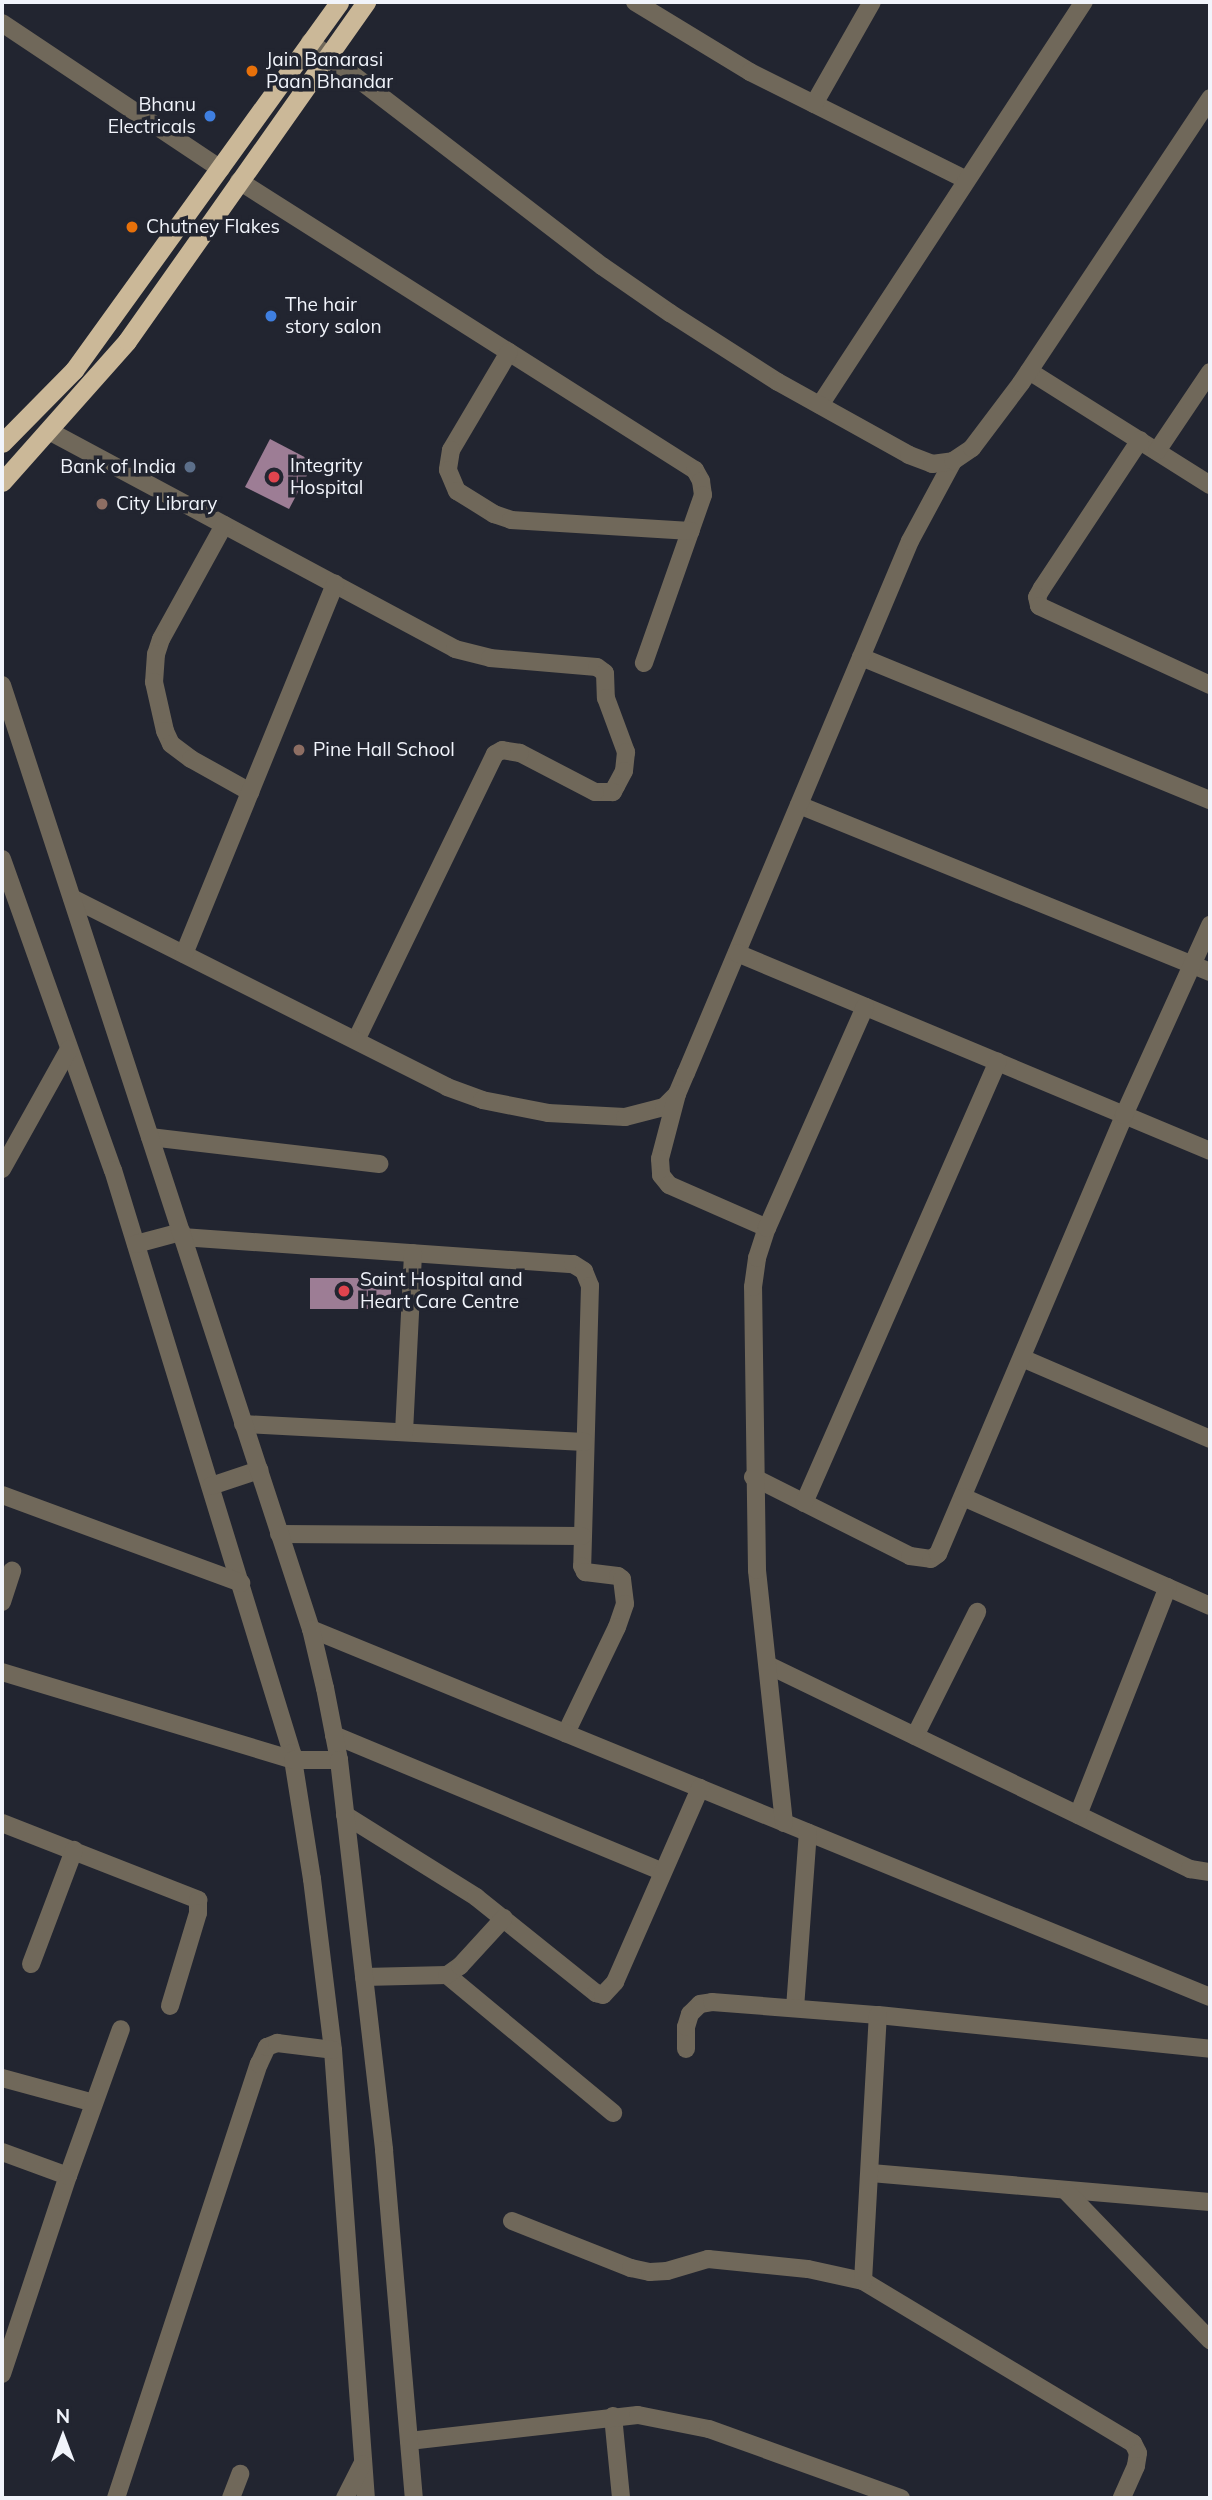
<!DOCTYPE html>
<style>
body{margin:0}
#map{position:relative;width:1212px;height:2500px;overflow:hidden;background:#222530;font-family:Mulish,sans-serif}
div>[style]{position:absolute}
.building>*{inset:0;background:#9d7d95}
.minor>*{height:18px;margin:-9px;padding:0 9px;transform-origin:9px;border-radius:9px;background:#70685a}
.tertiary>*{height:18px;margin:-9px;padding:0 9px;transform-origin:9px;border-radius:9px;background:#70685a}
.trunk>*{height:19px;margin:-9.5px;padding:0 9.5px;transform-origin:9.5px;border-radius:9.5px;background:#cbb898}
.dots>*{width:19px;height:19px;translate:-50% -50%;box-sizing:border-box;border:4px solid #222530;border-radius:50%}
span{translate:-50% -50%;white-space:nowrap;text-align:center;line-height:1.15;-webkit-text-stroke:7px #222530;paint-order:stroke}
.poi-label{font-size:19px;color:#f1f4fb}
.left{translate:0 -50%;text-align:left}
.right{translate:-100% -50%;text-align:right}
.frame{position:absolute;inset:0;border:4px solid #f1f4fb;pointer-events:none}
.north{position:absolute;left:28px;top:2402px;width:70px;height:70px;-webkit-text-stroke:5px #222530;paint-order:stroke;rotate:0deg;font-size:19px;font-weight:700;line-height:28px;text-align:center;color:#f1f4fb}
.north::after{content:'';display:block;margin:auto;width:24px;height:32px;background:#f1f4fb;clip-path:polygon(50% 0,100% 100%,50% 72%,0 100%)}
</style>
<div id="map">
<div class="building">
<i style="clip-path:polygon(270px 439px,314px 462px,289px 509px,245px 487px)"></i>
<i style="clip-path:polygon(310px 1278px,391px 1278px,391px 1309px,310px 1309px)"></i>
</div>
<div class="minor">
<i style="left:635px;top:2px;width:135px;rotate:31.3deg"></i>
<i style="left:750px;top:72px;width:240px;rotate:26.5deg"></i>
<i style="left:2px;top:23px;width:263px;rotate:33.7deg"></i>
<i style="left:814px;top:104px;width:117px;rotate:-60.4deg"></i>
<i style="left:239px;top:181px;width:540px;rotate:32.37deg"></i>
<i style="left:695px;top:470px;width:13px;rotate:61deg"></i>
<i style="left:701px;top:481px;width:14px;rotate:82deg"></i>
<i style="left:703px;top:495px;width:178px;rotate:109.4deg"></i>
<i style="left:509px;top:352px;width:114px;rotate:120.6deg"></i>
<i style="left:451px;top:450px;width:20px;rotate:99deg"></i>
<i style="left:448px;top:470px;width:23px;rotate:67deg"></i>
<i style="left:457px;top:491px;width:44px;rotate:31.9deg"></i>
<i style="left:494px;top:514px;width:18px;rotate:19deg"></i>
<i style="left:511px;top:520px;width:180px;rotate:3.5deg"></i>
<i style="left:1029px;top:371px;width:214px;rotate:32.2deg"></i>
<i style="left:820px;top:405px;width:482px;rotate:-56.8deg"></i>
<i style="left:49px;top:431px;width:461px;rotate:28.2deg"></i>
<i style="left:455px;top:649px;width:36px;rotate:14deg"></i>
<i style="left:490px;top:658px;width:107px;rotate:4.8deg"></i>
<i style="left:597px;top:667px;width:10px;rotate:37deg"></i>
<i style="left:605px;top:673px;width:25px;rotate:88deg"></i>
<i style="left:606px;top:698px;width:58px;rotate:69.7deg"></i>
<i style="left:626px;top:752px;width:19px;rotate:96deg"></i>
<i style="left:624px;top:771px;width:17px;rotate:118deg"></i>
<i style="left:616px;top:786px;width:7px;rotate:117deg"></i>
<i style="left:613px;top:792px;width:18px;rotate:180deg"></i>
<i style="left:595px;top:792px;width:85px;rotate:-152.5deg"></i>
<i style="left:520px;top:753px;width:18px;rotate:-171deg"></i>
<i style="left:502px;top:750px;width:8px;rotate:150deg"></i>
<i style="left:495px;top:754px;width:318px;rotate:115.9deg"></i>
<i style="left:1140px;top:440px;width:178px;rotate:123.5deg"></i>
<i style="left:1042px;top:588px;width:10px;rotate:119deg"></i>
<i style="left:1037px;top:597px;width:9px;rotate:77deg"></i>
<i style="left:1039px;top:606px;width:188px;rotate:24.8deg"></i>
<i style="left:1157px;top:451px;width:95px;rotate:-56.1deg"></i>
<i style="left:224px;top:525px;width:130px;rotate:118.9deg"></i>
<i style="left:161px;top:639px;width:16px;rotate:108deg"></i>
<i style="left:156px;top:654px;width:28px;rotate:94deg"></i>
<i style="left:154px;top:682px;width:50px;rotate:77.3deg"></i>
<i style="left:165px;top:731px;width:14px;rotate:65deg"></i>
<i style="left:171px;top:744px;width:25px;rotate:37deg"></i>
<i style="left:191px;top:759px;width:68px;rotate:29.2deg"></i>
<i style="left:861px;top:657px;width:377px;rotate:22.3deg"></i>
<i style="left:799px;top:805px;width:444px;rotate:22.1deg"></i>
<i style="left:2px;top:859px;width:330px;rotate:70.4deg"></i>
<i style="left:113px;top:1170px;width:610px;rotate:72.93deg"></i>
<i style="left:292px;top:1753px;width:128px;rotate:81deg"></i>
<i style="left:312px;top:1879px;width:172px;rotate:83deg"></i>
<i style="left:333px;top:2050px;width:449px;rotate:85.8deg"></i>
<i style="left:72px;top:898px;width:420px;rotate:26.7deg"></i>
<i style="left:447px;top:1087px;width:37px;rotate:20deg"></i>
<i style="left:482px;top:1100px;width:67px;rotate:11.1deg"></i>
<i style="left:548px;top:1113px;width:77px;rotate:3deg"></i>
<i style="left:625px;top:1117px;width:40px;rotate:-14.4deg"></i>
<i style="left:664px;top:1107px;width:18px;rotate:-45deg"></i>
<i style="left:677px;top:1094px;width:23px;rotate:-67deg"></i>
<i style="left:686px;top:1073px;width:577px;rotate:-67.17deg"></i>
<i style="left:910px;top:541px;width:91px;rotate:-61.7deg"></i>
<i style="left:737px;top:953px;width:513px;rotate:22.71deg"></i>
<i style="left:184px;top:954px;width:400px;rotate:-67.8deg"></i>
<i style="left:677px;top:1094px;width:67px;rotate:104.7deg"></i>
<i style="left:660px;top:1159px;width:16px;rotate:86deg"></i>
<i style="left:661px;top:1175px;width:13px;rotate:51deg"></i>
<i style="left:669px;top:1185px;width:107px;rotate:23.7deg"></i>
<i style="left:150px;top:1137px;width:231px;rotate:6.7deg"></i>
<i style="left:2px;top:1169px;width:137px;rotate:-60.8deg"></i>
<i style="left:182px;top:1237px;width:392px;rotate:4deg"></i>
<i style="left:573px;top:1264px;width:13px;rotate:32deg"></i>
<i style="left:584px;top:1271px;width:16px;rotate:68deg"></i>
<i style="left:590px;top:1286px;width:280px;rotate:91.6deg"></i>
<i style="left:582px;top:1566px;width:7px;rotate:63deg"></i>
<i style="left:585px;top:1572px;width:33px;rotate:7deg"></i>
<i style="left:618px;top:1576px;width:5px;rotate:37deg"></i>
<i style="left:622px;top:1579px;width:25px;rotate:83deg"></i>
<i style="left:625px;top:1604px;width:24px;rotate:109deg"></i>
<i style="left:617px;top:1627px;width:118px;rotate:115.7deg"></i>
<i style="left:136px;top:1244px;width:47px;rotate:-14.9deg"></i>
<i style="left:1022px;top:1358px;width:205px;rotate:23.3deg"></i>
<i style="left:243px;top:1424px;width:342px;rotate:3deg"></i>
<i style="left:404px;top:1432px;width:179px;rotate:-87.1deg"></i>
<i style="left:753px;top:1477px;width:176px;rotate:26.7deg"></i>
<i style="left:910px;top:1556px;width:21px;rotate:8deg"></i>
<i style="left:931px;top:1559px;width:9px;rotate:-36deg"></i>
<i style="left:938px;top:1554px;width:477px;rotate:-67deg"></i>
<i style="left:1124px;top:1115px;width:209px;rotate:-65.6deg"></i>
<i style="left:211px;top:1486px;width:51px;rotate:-18.4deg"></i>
<i style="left:2px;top:1495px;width:255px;rotate:20.2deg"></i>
<i style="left:963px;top:1497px;width:270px;rotate:23.8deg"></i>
<i style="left:804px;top:1503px;width:482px;rotate:-66.3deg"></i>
<i style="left:279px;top:1534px;width:303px;rotate:0.4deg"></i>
<i style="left:2px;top:1602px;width:33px;rotate:-72deg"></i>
<i style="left:311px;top:1629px;width:971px;rotate:22.26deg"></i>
<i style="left:768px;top:1665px;width:469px;rotate:25.8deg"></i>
<i style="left:1190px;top:1869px;width:20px;rotate:9deg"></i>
<i style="left:2px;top:1672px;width:304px;rotate:16.8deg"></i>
<i style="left:293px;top:1760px;width:46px"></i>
<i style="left:334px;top:1735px;width:356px;rotate:22.6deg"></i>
<i style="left:915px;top:1736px;width:139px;rotate:-63.4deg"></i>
<i style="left:345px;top:1815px;width:155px;rotate:32deg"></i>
<i style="left:476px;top:1897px;width:154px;rotate:38.7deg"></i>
<i style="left:596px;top:1993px;width:7px;rotate:16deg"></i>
<i style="left:603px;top:1995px;width:18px;rotate:-47deg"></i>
<i style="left:615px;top:1982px;width:212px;rotate:-66.3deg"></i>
<i style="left:1078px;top:1815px;width:245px;rotate:-68.5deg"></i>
<i style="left:2px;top:1823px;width:211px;rotate:21.4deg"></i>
<i style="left:198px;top:1900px;width:13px;rotate:90deg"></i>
<i style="left:198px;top:1913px;width:97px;rotate:106.8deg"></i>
<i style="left:784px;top:1823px;width:254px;rotate:-96.1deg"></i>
<i style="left:757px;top:1570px;width:283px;rotate:-90.8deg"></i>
<i style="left:753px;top:1287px;width:29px;rotate:-82deg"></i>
<i style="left:757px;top:1258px;width:32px;rotate:-72deg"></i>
<i style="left:767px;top:1228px;width:242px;rotate:-66.1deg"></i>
<i style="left:31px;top:1964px;width:122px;rotate:-69.3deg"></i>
<i style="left:447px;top:1975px;width:216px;rotate:39.7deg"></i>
<i style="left:364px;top:1977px;width:83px;rotate:-1.4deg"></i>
<i style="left:447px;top:1975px;width:16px;rotate:-35deg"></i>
<i style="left:460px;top:1966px;width:65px;rotate:-47.5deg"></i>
<i style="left:795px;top:2008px;width:176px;rotate:-85.8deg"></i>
<i style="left:686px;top:2049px;width:22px;rotate:-90deg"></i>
<i style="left:686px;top:2027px;width:14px;rotate:-73deg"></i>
<i style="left:690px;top:2014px;width:14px;rotate:-45deg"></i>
<i style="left:700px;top:2004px;width:12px;rotate:-9deg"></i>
<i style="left:712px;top:2002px;width:167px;rotate:4.5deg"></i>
<i style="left:878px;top:2015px;width:334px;rotate:5.8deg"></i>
<i style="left:2px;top:2078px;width:95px;rotate:15.2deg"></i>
<i style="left:2px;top:2152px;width:70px;rotate:20deg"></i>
<i style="left:871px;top:2173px;width:340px;rotate:4.9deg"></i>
<i style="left:1065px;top:2190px;width:209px;rotate:46deg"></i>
<i style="left:512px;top:2221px;width:128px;rotate:21.6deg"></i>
<i style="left:631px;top:2268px;width:19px;rotate:12deg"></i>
<i style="left:650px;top:2272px;width:17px;rotate:-3deg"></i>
<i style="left:667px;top:2271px;width:43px;rotate:-16.3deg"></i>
<i style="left:708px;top:2259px;width:100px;rotate:5.7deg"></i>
<i style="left:808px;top:2269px;width:56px;rotate:12.3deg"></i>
<i style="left:863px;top:2281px;width:315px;rotate:31deg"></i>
<i style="left:1133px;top:2443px;width:11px;rotate:63deg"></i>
<i style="left:1138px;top:2453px;width:13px;rotate:99deg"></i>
<i style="left:1136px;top:2466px;width:35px;rotate:114deg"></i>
<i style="left:863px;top:2281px;width:266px;rotate:-86.8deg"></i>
<i style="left:2px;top:2374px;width:209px;rotate:-71.6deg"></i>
<i style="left:68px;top:2176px;width:156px;rotate:-70.2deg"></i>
<i style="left:613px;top:2416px;width:82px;rotate:84.4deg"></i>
<i style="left:409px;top:2441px;width:230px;rotate:-6.5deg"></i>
<i style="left:638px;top:2415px;width:72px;rotate:11.2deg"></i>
<i style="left:709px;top:2429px;width:204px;rotate:19.8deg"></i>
<i style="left:116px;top:2498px;width:457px;rotate:-71.8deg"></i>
<i style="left:259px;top:2064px;width:19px;rotate:-65deg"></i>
<i style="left:267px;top:2047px;width:11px;rotate:-22deg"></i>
<i style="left:277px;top:2043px;width:56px;rotate:7.1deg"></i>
<i style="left:231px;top:2498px;width:26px;rotate:-69deg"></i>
<i style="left:345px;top:2498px;width:38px;rotate:-63deg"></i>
</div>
<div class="tertiary">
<i style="left:310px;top:42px;width:368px;rotate:37.5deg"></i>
<i style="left:602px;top:266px;width:83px;rotate:34.7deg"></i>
<i style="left:670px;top:313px;width:128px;rotate:32.6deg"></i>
<i style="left:778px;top:382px;width:150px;rotate:29.1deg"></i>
<i style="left:909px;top:455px;width:25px;rotate:21deg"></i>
<i style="left:932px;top:464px;width:21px;rotate:-8deg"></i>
<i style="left:953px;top:461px;width:23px;rotate:-34deg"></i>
<i style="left:972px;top:448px;width:81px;rotate:-53deg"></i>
<i style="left:1021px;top:383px;width:342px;rotate:-56.4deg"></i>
<i style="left:2px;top:685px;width:993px;rotate:71.88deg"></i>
<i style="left:311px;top:1629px;width:61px;rotate:76.7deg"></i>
<i style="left:325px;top:1688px;width:73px;rotate:79deg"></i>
<i style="left:339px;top:1760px;width:393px;rotate:83.4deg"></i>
<i style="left:384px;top:2150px;width:349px;rotate:85.1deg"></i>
</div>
<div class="trunk">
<i style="left:2px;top:443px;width:103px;rotate:-45.4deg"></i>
<i style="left:74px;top:370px;width:453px;rotate:-54.2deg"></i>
<i style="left:2px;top:482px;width:188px;rotate:-48.4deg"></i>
<i style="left:127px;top:341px;width:415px;rotate:-54.8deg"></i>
</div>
<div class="dots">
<i style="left:252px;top:71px;background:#e8710a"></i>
<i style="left:210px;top:116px;background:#3f7fe0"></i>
<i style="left:132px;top:227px;background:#e8710a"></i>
<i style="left:271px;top:316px;background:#3f7fe0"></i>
<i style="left:190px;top:467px;background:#5c6f8a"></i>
<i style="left:274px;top:477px;background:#e0444e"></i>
<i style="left:102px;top:504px;background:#8d6e63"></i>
<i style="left:299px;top:750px;background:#8d6e63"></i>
<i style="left:344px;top:1291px;background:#e0444e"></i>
</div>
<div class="poi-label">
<span class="left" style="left:266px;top:71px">Jain Banarasi<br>Paan Bhandar</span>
<span class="right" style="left:196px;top:116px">Bhanu<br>Electricals</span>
<span class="left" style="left:146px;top:227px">Chutney Flakes</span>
<span class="left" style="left:285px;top:316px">The hair<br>story salon</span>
<span class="left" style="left:290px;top:477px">Integrity<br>Hospital</span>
<span class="right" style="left:176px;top:467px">Bank of India</span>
<span class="left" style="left:116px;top:504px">City Library</span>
<span class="left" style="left:313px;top:750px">Pine Hall School</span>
<span class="left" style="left:360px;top:1291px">Saint Hospital and<br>Heart Care Centre</span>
</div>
<div class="frame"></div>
<div class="north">N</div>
</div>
